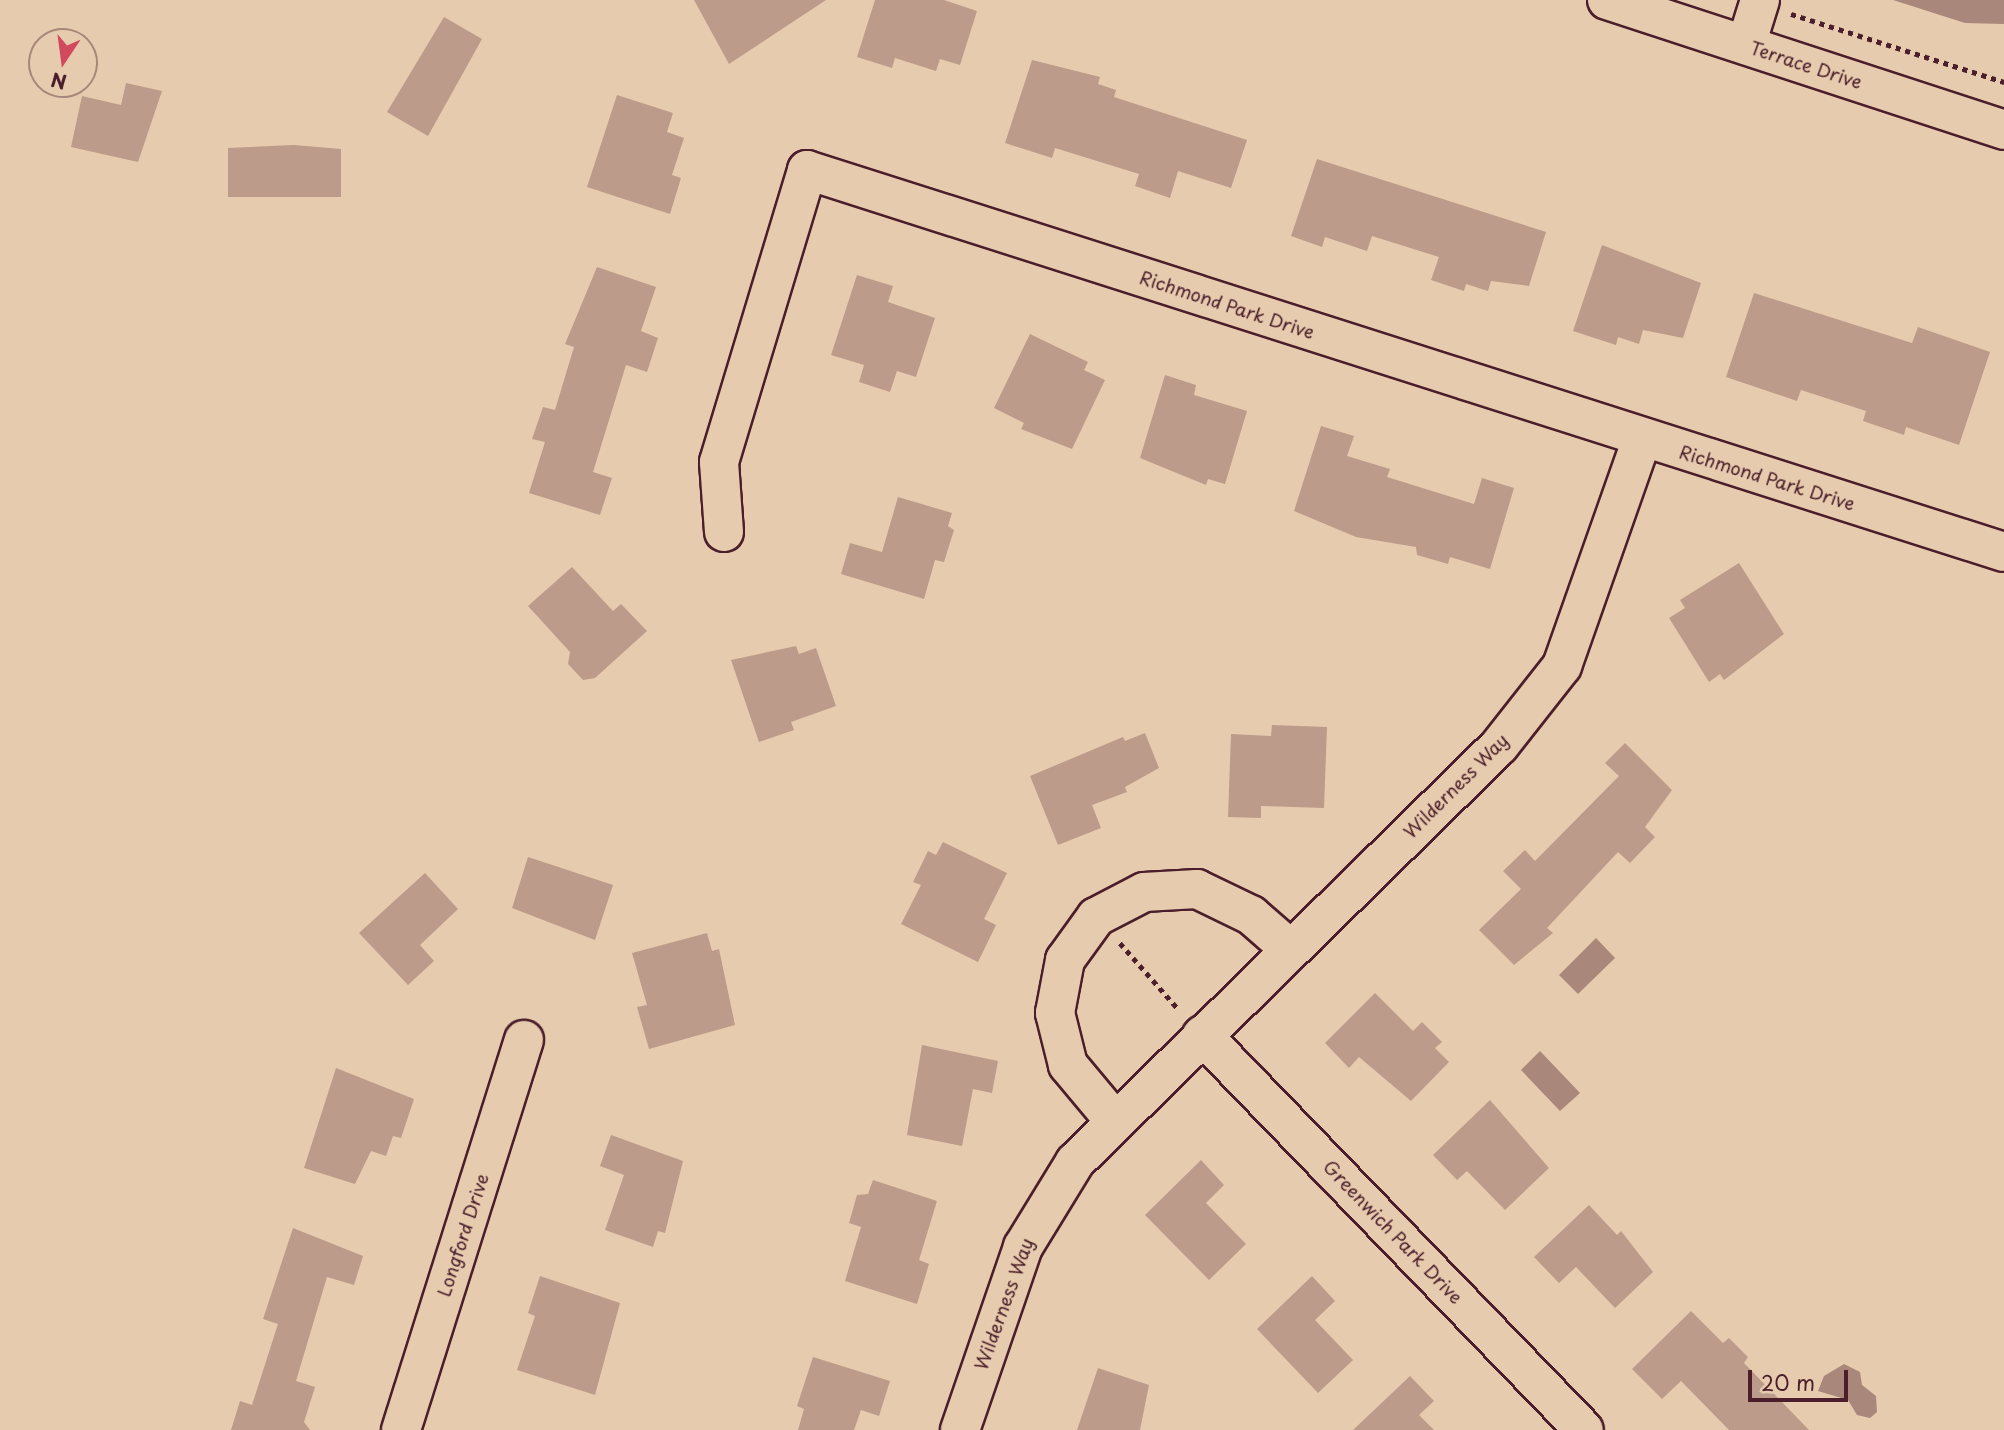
<!DOCTYPE html>
<style>
body{margin:0}
#map{position:relative;width:2004px;height:1430px;overflow:hidden;background:#e7cbae;font-family:"Playpen Sans",sans-serif}
div>[style]{position:absolute}
.water>*{inset:0;background:#a9877a}
.building>*{inset:0;background:#bc9b8a}
.path>*{height:4.5px;margin-top:-2.25px;transform-origin:0;background:repeating-linear-gradient(90deg,#4a1f2b 0 5px,transparent 0 10px)}
.roads{filter:drop-shadow(2px 0 #4a1f2b) drop-shadow(-2px 0 #4a1f2b) drop-shadow(0 2px #4a1f2b) drop-shadow(0 -2px #4a1f2b)}
.minor>*{height:38px;margin:-19px;padding:0 19px;transform-origin:19px;border-radius:19px;background:#e7cbae}
span{translate:-50% -50%;white-space:nowrap;text-align:center;line-height:1.15;-webkit-text-stroke:5px #e7cbae;paint-order:stroke}
.street-label{font-size:18px;color:#4a1f2b}
.north{position:absolute;left:28px;top:28px;width:70px;height:70px;box-sizing:border-box;background:#e7cbae;border:2px solid #a8867a;border-radius:50%;rotate:193deg;font-size:19px;font-weight:700;line-height:28px;text-align:center;color:#4a1f2b}
.north::after{content:'';display:block;margin:auto;width:24px;height:32px;background:#d1495b;clip-path:polygon(50% 0,100% 100%,50% 72%,0 100%)}
.scale{position:absolute;left:1748px;top:1370px;width:100px;height:32px;box-sizing:border-box;border:4px solid #4a1f2b;border-top:0;padding-left:9px;font-size:21px;line-height:24px;white-space:nowrap;color:#4a1f2b;-webkit-text-stroke:5px #e7cbae;paint-order:stroke}
</style>
<div id="map">
<div class="water">
<i style="clip-path:polygon(1893px 0,2004px 0,2004px 24px,1965px 23px)"></i>
<i style="clip-path:polygon(1596px 938px,1615px 958px,1578px 994px,1559px 975px)"></i>
<i style="clip-path:polygon(1540px 1051px,1580px 1093px,1560px 1111px,1521px 1070px)"></i>
<i style="clip-path:polygon(1844px 1364px,1860px 1372px,1862px 1385px,1876px 1396px,1877px 1412px,1870px 1418px,1857px 1415px,1848px 1400px,1818px 1391px,1824px 1376px)"></i>
</div>
<div class="building">
<i style="clip-path:polygon(694px 0,826px 0,729px 64px)"></i>
<i style="clip-path:polygon(875px 0,944px 0,977px 11px,960px 65px,940px 59px,936px 71px,895px 58px,892px 68px,857px 57px)"></i>
<i style="clip-path:polygon(444px 17px,482px 39px,428px 136px,387px 112px)"></i>
<i style="clip-path:polygon(1032px 60px,1100px 77px,1098px 84px,1116px 90px,1114px 97px,1247px 140px,1231px 188px,1178px 171px,1170px 198px,1135px 186px,1139px 174px,1055px 148px,1052px 158px,1005px 143px)"></i>
<i style="clip-path:polygon(126px 83px,162px 91px,138px 162px,71px 147px,82px 96px,121px 105px)"></i>
<i style="clip-path:polygon(617px 95px,673px 113px,667px 132px,684px 138px,672px 175px,681px 178px,670px 214px,587px 187px)"></i>
<i style="clip-path:polygon(294px 145px,341px 149px,341px 197px,228px 197px,228px 148px)"></i>
<i style="clip-path:polygon(1317px 159px,1546px 232px,1529px 286px,1491px 281px,1488px 291px,1466px 284px,1464px 291px,1431px 280px,1439px 257px,1372px 236px,1367px 251px,1325px 237px,1322px 247px,1291px 236px)"></i>
<i style="clip-path:polygon(1602px 245px,1701px 283px,1683px 338px,1643px 330px,1639px 344px,1618px 337px,1616px 345px,1573px 331px)"></i>
<i style="clip-path:polygon(597px 267px,656px 287px,641px 331px,658px 338px,647px 372px,626px 365px,593px 472px,612px 478px,600px 515px,529px 493px,545px 442px,532px 439px,543px 407px,555px 410px,574px 347px,565px 344px)"></i>
<i style="clip-path:polygon(857px 275px,893px 286px,888px 302px,935px 318px,916px 377px,897px 371px,890px 392px,859px 382px,864px 365px,831px 355px)"></i>
<i style="clip-path:polygon(1754px 293px,1912px 343px,1918px 327px,1990px 352px,1959px 445px,1906px 427px,1904px 435px,1863px 421px,1866px 411px,1801px 390px,1797px 401px,1726px 377px)"></i>
<i style="clip-path:polygon(1030px 334px,1088px 362px,1084px 370px,1105px 380px,1072px 449px,1021px 429px,1024px 423px,994px 408px)"></i>
<i style="clip-path:polygon(1165px 375px,1196px 385px,1194px 395px,1247px 411px,1225px 484px,1208px 479px,1206px 485px,1140px 458px)"></i>
<i style="clip-path:polygon(1321px 426px,1354px 436px,1347px 456px,1390px 469px,1387px 477px,1474px 504px,1482px 478px,1514px 488px,1490px 569px,1450px 557px,1448px 564px,1417px 555px,1416px 547px,1356px 537px,1294px 511px)"></i>
<i style="clip-path:polygon(898px 497px,952px 513px,948px 526px,954px 530px,944px 562px,935px 560px,924px 599px,841px 574px,850px 543px,882px 552px)"></i>
<i style="clip-path:polygon(1739px 563px,1784px 634px,1724px 680px,1720px 674px,1709px 682px,1669px 618px,1685px 608px,1680px 600px)"></i>
<i style="clip-path:polygon(572px 567px,613px 611px,621px 604px,647px 631px,595px 678px,583px 680px,568px 664px,570px 652px,528px 606px)"></i>
<i style="clip-path:polygon(796px 646px,799px 654px,816px 648px,836px 706px,791px 722px,794px 730px,759px 742px,731px 660px)"></i>
<i style="clip-path:polygon(1272px 725px,1327px 727px,1324px 808px,1261px 806px,1261px 818px,1228px 817px,1231px 734px,1271px 736px)"></i>
<i style="clip-path:polygon(1145px 733px,1159px 768px,1125px 787px,1127px 792px,1092px 805px,1101px 828px,1058px 845px,1030px 776px,1123px 737px,1125px 741px)"></i>
<i style="clip-path:polygon(1625px 743px,1672px 790px,1645px 827px,1655px 837px,1630px 863px,1618px 852px,1547px 928px,1553px 933px,1514px 965px,1479px 930px,1521px 889px,1503px 871px,1525px 850px,1535px 861px,1619px 776px,1605px 763px)"></i>
<i style="clip-path:polygon(943px 842px,1007px 873px,984px 919px,996px 925px,978px 962px,901px 924px,921px 885px,913px 882px,928px 851px,936px 855px)"></i>
<i style="clip-path:polygon(528px 857px,613px 885px,595px 940px,512px 908px)"></i>
<i style="clip-path:polygon(425px 873px,458px 909px,420px 945px,434px 961px,408px 985px,359px 933px)"></i>
<i style="clip-path:polygon(707px 933px,712px 951px,719px 949px,735px 1025px,649px 1049px,637px 1007px,647px 1005px,632px 953px)"></i>
<i style="clip-path:polygon(1375px 993px,1413px 1031px,1422px 1022px,1442px 1042px,1435px 1048px,1449px 1062px,1411px 1101px,1359px 1057px,1349px 1068px,1325px 1043px)"></i>
<i style="clip-path:polygon(922px 1045px,998px 1061px,992px 1093px,973px 1089px,962px 1146px,907px 1135px)"></i>
<i style="clip-path:polygon(336px 1068px,414px 1099px,401px 1138px,393px 1136px,386px 1156px,371px 1151px,355px 1184px,304px 1168px)"></i>
<i style="clip-path:polygon(1490px 1100px,1549px 1168px,1505px 1210px,1467px 1171px,1457px 1180px,1433px 1155px)"></i>
<i style="clip-path:polygon(611px 1135px,683px 1161px,665px 1233px,658px 1231px,653px 1247px,605px 1230px,624px 1175px,600px 1166px)"></i>
<i style="clip-path:polygon(1201px 1160px,1224px 1185px,1206px 1203px,1246px 1244px,1209px 1280px,1145px 1215px)"></i>
<i style="clip-path:polygon(873px 1180px,937px 1201px,919px 1260px,929px 1264px,917px 1304px,845px 1281px,861px 1227px,849px 1223px,857px 1195px,868px 1194px)"></i>
<i style="clip-path:polygon(1589px 1205px,1617px 1235px,1621px 1231px,1653px 1272px,1615px 1308px,1576px 1267px,1559px 1283px,1534px 1257px)"></i>
<i style="clip-path:polygon(293px 1228px,363px 1256px,354px 1285px,327px 1277px,296px 1381px,315px 1387px,304px 1422px,310px 1430px,231px 1430px,240px 1401px,252px 1405px,278px 1324px,263px 1319px)"></i>
<i style="clip-path:polygon(540px 1276px,620px 1303px,595px 1395px,517px 1370px,535px 1316px,528px 1313px)"></i>
<i style="clip-path:polygon(1312px 1276px,1335px 1301px,1315px 1320px,1353px 1360px,1318px 1393px,1257px 1329px)"></i>
<i style="clip-path:polygon(1691px 1311px,1723px 1343px,1729px 1338px,1748px 1357px,1744px 1363px,1809px 1430px,1729px 1430px,1681px 1381px,1662px 1399px,1632px 1369px)"></i>
<i style="clip-path:polygon(813px 1357px,890px 1381px,879px 1416px,861px 1410px,854px 1430px,798px 1430px,804px 1409px,797px 1406px)"></i>
<i style="clip-path:polygon(1098px 1368px,1149px 1385px,1140px 1430px,1077px 1430px)"></i>
<i style="clip-path:polygon(1410px 1376px,1434px 1401px,1419px 1415px,1434px 1430px,1353px 1430px)"></i>
</div>
<div class="path">
<i style="left:1791px;top:14px;width:224px;rotate:17.7deg"></i>
<i style="left:1120px;top:943px;width:89px;rotate:48.6deg"></i>
</div>
<div class="roads">
<div class="minor">
<i style="left:1607px;top:0;width:418px;rotate:18.1deg"></i>
<i style="left:1746px;top:45px;width:47px;rotate:-72.7deg"></i>
<i style="left:724px;top:532px;width:70px;rotate:-94.1deg"></i>
<i style="left:719px;top:462px;width:305px;rotate:-73.2deg"></i>
<i style="left:807px;top:170px;width:1256px;rotate:17.7deg"></i>
<i style="left:1202px;top:1035px;width:549px;rotate:45.96deg"></i>
<i style="left:1114px;top:1120px;width:72px;rotate:-129.9deg"></i>
<i style="left:1068px;top:1065px;width:54px;rotate:-104deg"></i>
<i style="left:1055px;top:1013px;width:54px;rotate:-79.3deg"></i>
<i style="left:1065px;top:960px;width:53px;rotate:-54.2deg"></i>
<i style="left:1096px;top:917px;width:54px;rotate:-27.5deg"></i>
<i style="left:1144px;top:892px;width:53px;rotate:-3.2deg"></i>
<i style="left:1197px;top:889px;width:60px;rotate:25.7deg"></i>
<i style="left:1251px;top:915px;width:52px;rotate:41.1deg"></i>
<i style="left:401px;top:1430px;width:409px;rotate:-72.5deg"></i>
<i style="left:960px;top:1430px;width:194px;rotate:-71deg"></i>
<i style="left:1023px;top:1247px;width:100px;rotate:-58.5deg"></i>
<i style="left:1075px;top:1162px;width:594px;rotate:-44.45deg"></i>
<i style="left:1499px;top:746px;width:102px;rotate:-51.8deg"></i>
<i style="left:1562px;top:666px;width:241px;rotate:-70.6deg"></i>
</div>
</div>
<div class="street-label">
<span style="left:1806px;top:65px;rotate:18deg">Terrace Drive</span>
<span style="left:1227px;top:305px;rotate:18deg">Richmond Park Drive</span>
<span style="left:1767px;top:478px;rotate:17deg">Richmond Park Drive</span>
<span style="left:1456px;top:786px;rotate:-45deg">Wilderness Way</span>
<span style="left:1393px;top:1232px;rotate:46deg">Greenwich Park Drive</span>
<span style="left:463px;top:1235px;rotate:-72deg">Longford Drive</span>
<span style="left:1004px;top:1304px;rotate:-70deg">Wilderness Way</span>
</div>
<div class="north">N</div>
<div class="scale">20 m</div>
</div>
